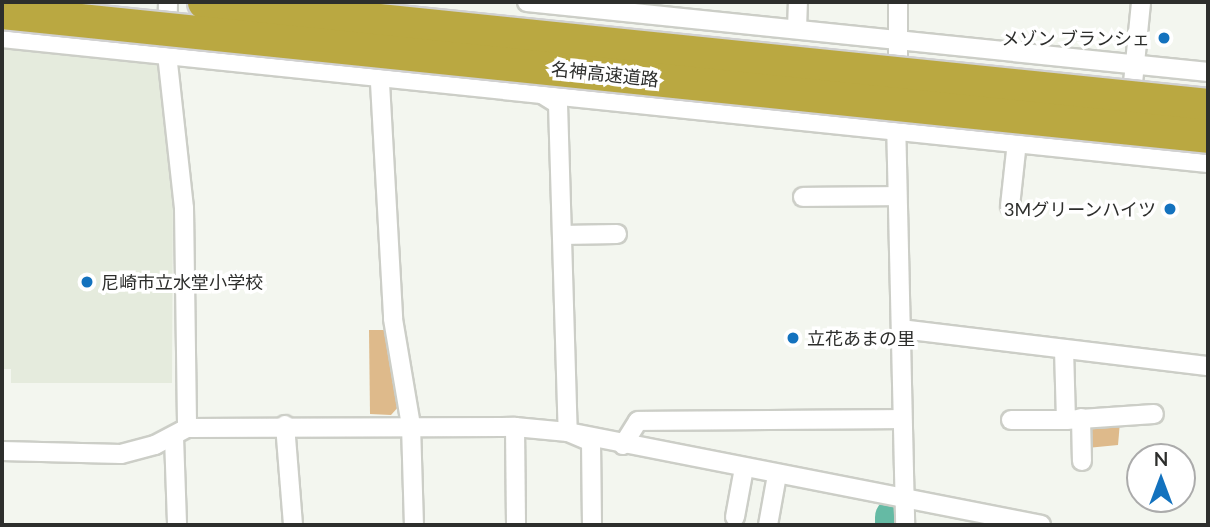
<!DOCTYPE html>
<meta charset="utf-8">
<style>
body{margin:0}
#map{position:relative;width:1210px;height:527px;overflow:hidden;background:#f3f6ef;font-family:Lato,"Noto Sans JP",sans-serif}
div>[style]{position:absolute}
.built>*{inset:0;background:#e5ebdd}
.green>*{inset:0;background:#deba8b}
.river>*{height:38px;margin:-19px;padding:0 19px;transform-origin:19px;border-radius:19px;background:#65baa4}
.roads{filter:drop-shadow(2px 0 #cccec7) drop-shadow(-2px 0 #cccec7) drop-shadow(0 2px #cccec7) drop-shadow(0 -2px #cccec7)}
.minor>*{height:18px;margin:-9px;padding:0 9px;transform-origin:9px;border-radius:9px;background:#fff}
.bridges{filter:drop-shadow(2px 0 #d1d1d1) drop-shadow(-2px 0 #d1d1d1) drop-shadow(0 2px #d1d1d1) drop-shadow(0 -2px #d1d1d1)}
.motorway-bridge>*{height:33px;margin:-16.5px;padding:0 16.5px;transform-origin:16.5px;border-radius:16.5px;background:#baa841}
.dots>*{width:19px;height:19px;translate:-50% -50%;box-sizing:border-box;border:4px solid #fff;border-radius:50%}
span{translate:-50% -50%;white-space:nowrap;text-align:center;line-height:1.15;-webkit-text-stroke:7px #fff;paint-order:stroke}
.poi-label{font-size:18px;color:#2d2e2c}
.right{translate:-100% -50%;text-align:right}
.left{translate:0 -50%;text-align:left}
.street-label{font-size:18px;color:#2d2e2c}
.frame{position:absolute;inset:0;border:4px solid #2d2e2c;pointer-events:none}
.north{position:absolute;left:1126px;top:443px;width:70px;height:70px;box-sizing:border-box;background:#fff;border:2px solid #ababab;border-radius:50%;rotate:0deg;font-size:19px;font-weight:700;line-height:28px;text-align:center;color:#2d2e2c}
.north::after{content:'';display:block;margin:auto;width:24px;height:32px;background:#1372be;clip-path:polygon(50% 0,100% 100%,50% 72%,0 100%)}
</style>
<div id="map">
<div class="built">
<i style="clip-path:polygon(2px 48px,158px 63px,173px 195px,172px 383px,11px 383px,11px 369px,2px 369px)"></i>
</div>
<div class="green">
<i style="clip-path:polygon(369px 330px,387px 330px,400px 405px,391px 415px,370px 414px)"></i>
<i style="clip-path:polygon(1120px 422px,1118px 445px,1087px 448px,1086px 429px,1092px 423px)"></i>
</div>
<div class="river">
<i style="left:894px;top:517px;width:8px;rotate:90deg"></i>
</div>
<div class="roads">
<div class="minor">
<i style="left:168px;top:2px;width:52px;rotate:91.1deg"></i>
<i style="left:167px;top:54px;width:155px;rotate:83.7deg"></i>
<i style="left:184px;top:208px;width:220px;rotate:89.2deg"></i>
<i style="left:527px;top:2px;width:685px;rotate:5.87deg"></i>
<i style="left:797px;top:29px;width:27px;rotate:-88deg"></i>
<i style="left:2px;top:38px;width:1212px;rotate:5.92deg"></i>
<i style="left:379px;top:65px;width:254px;rotate:86.8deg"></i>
<i style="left:393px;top:319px;width:108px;rotate:80.4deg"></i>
<i style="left:411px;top:425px;width:100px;rotate:88.3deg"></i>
<i style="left:898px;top:81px;width:79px;rotate:-90deg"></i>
<i style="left:542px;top:94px;width:19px;rotate:32deg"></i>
<i style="left:558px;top:104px;width:328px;rotate:88.3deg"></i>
<i style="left:568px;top:432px;width:25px;rotate:23deg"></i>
<i style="left:591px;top:442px;width:83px;rotate:89.3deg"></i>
<i style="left:1131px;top:103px;width:101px;rotate:-84.3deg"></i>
<i style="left:896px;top:119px;width:406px;rotate:88.7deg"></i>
<i style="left:803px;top:197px;width:94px;rotate:-0.6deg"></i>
<i style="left:1010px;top:206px;width:64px;rotate:-83.8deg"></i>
<i style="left:562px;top:235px;width:55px;rotate:-1deg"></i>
<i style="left:901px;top:329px;width:309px;rotate:6.9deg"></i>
<i style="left:1064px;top:349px;width:71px;rotate:88.4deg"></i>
<i style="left:1066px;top:420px;width:88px;rotate:-3.9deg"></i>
<i style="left:1081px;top:418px;width:43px;rotate:88.7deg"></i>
<i style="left:1011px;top:420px;width:55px"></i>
<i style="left:285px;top:425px;width:100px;rotate:85.4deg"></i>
<i style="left:515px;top:427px;width:98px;rotate:89.4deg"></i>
<i style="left:174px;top:437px;width:88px;rotate:88deg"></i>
<i style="left:623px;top:445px;width:28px;rotate:-58deg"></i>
<i style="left:638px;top:421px;width:263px;rotate:-0.4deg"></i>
<i style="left:2px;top:451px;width:119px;rotate:1.4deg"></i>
<i style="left:121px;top:454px;width:35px;rotate:-15deg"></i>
<i style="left:155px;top:445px;width:36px;rotate:-28deg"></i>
<i style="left:187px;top:428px;width:328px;rotate:-0.2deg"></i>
<i style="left:515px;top:427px;width:53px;rotate:5.4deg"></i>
<i style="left:568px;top:432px;width:482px;rotate:11.1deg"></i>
<i style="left:735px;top:517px;width:50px;rotate:-79.6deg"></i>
<i style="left:768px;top:525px;width:51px;rotate:-79.8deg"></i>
</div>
</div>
<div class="bridges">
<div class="motorway-bridge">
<i style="left:204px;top:2px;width:1009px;rotate:5.86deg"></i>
<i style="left:2px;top:12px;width:1212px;rotate:5.87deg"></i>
</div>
</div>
<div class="dots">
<i style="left:1164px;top:38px;background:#1372be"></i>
<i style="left:1170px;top:209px;background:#1372be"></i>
<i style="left:87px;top:282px;background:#1372be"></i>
<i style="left:793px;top:338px;background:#1372be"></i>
</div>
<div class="poi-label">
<span class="right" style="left:1150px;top:38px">メゾン ブランシェ</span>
<span class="right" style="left:1156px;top:209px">3Mグリーンハイツ</span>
<span class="left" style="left:101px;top:282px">尼崎市立水堂小学校</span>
<span class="left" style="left:807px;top:338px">立花あまの里</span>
</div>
<div class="street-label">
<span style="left:605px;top:74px;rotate:6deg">名神高速道路</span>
</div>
<div class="frame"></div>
<div class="north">N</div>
</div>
